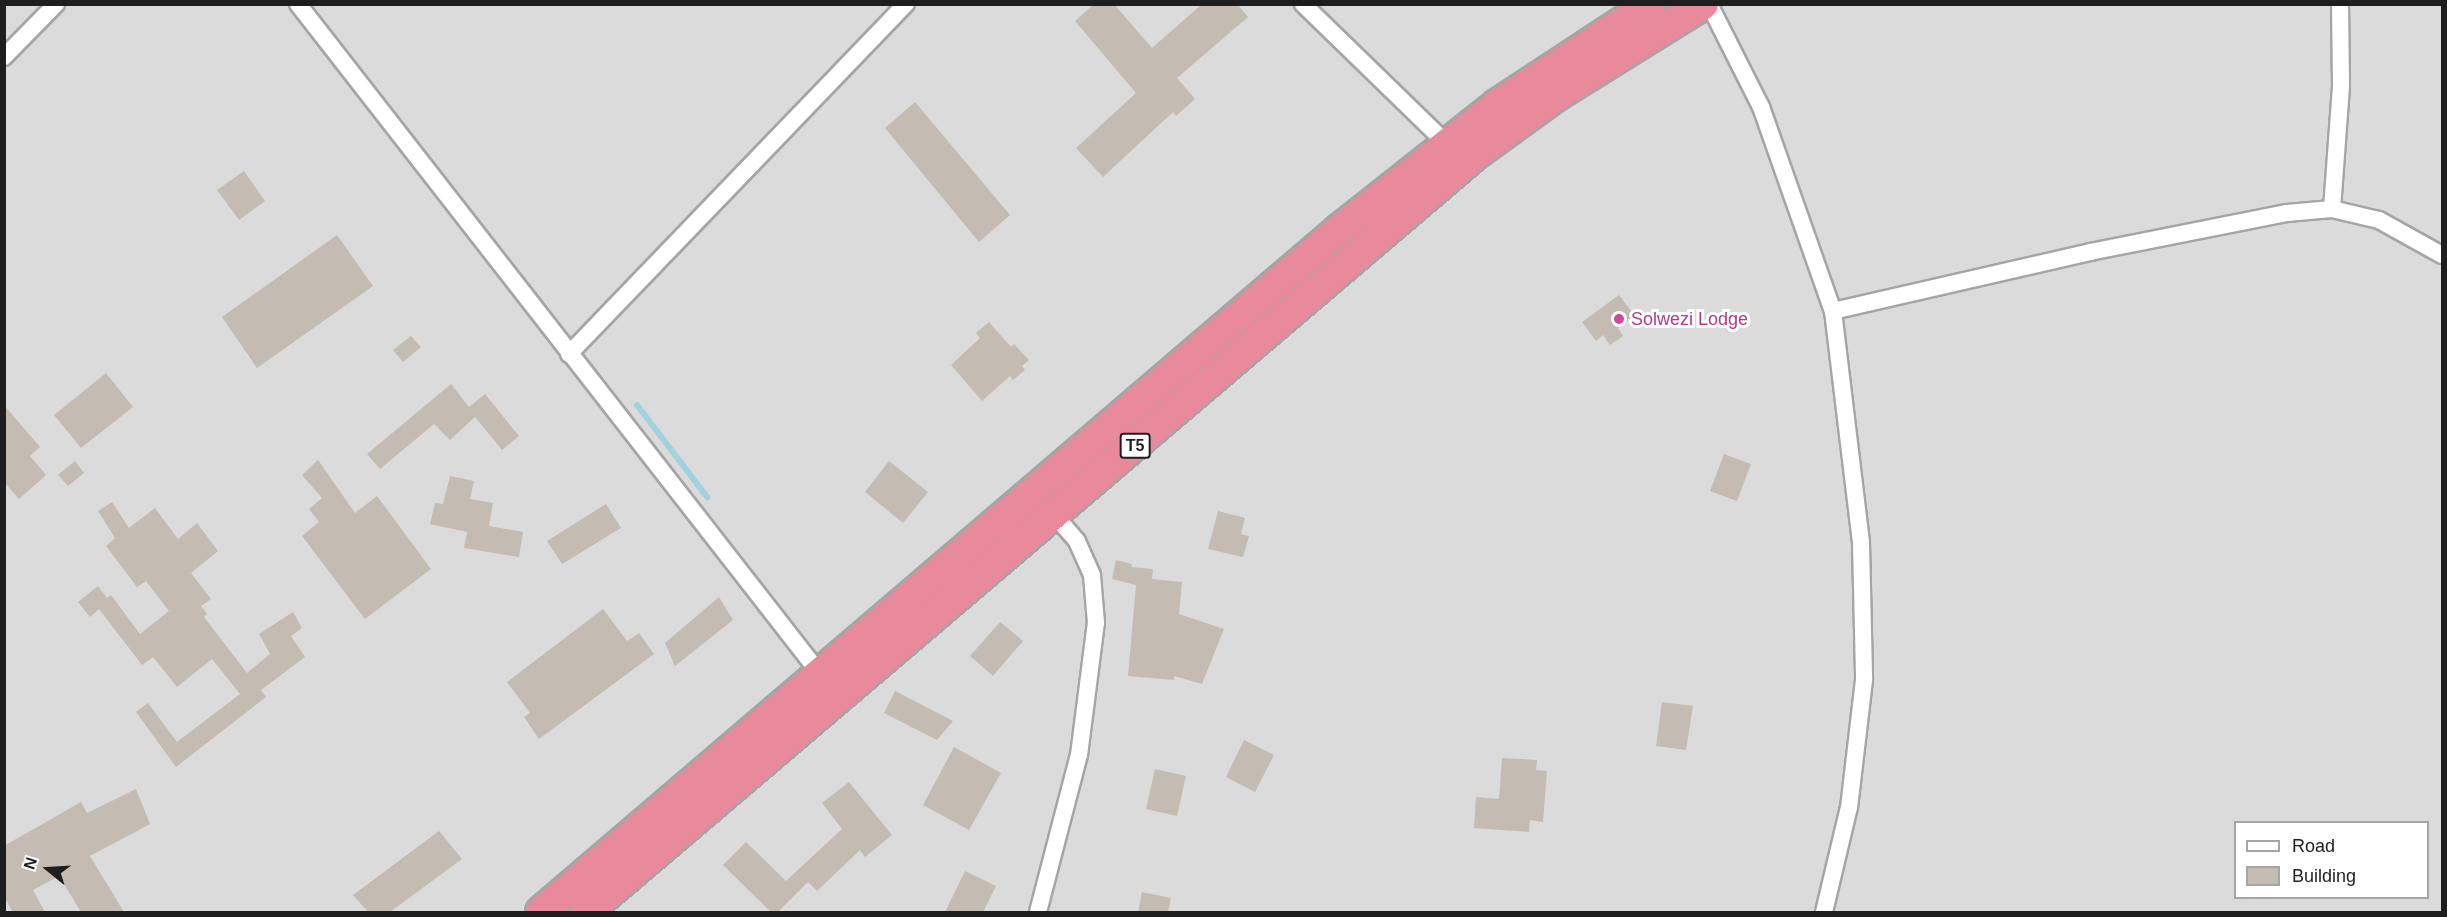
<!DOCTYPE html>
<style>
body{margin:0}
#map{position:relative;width:2447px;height:917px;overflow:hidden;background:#efebe4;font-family:Arial,sans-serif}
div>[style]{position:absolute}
.residential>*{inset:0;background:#dcdbdb}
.stream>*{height:6px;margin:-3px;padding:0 3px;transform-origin:3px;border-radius:3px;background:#a3d2df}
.building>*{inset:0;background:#c4bbb3}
.roads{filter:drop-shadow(2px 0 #a5a5a5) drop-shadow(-2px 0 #a5a5a5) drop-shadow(0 2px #a5a5a5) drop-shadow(0 -2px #a5a5a5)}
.street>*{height:16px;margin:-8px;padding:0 8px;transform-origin:8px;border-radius:8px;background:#fff}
.highway>*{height:30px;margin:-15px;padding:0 15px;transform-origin:15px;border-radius:15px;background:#e9899c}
.dots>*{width:16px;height:16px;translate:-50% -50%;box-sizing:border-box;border:3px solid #fff;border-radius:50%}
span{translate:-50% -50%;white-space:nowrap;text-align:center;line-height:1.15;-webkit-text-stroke:6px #fff;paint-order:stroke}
.shield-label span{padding:2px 4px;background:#fff;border:2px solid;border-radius:4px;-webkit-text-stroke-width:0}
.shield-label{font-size:16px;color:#1e1e1e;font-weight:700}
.hotel-label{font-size:18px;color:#b23c85}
.left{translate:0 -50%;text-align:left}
.frame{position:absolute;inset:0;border:6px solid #1e1e1e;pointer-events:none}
.legend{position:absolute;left:2234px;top:821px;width:195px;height:78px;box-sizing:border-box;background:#fff;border:2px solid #a5a5a5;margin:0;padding:8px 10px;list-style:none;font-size:18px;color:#1e1e1e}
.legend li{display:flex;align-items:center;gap:12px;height:30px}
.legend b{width:30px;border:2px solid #a5a5a5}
.north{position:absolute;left:18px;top:839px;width:60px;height:60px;-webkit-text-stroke:4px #fff;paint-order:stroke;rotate:288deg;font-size:16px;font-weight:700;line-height:24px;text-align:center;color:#1e1e1e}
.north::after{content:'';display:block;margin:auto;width:21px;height:27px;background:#1e1e1e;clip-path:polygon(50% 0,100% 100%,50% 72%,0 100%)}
</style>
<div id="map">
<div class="residential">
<i style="clip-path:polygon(evenodd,5px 5px,2442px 5px,2442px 912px,5px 912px,5px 5px,2236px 822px,2428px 822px,2428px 898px,2236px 898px,2236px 822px)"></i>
</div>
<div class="stream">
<i style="left:637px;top:405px;width:116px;rotate:52.7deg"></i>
</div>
<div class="building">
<i style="clip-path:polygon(1094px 4px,1114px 4px,1152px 48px,1202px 4px,1237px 4px,1248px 17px,1177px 78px,1195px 99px,1176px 116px,1173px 112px,1103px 177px,1076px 148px,1136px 93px,1075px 21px)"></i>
<i style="clip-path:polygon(915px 102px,1010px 215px,979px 242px,885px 128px)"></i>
<i style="clip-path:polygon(244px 171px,265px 201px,239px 220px,217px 190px)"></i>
<i style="clip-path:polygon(337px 235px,373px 286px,257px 368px,222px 317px)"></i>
<i style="clip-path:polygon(1619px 295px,1635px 316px,1618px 328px,1623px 336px,1610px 345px,1603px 335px,1596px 341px,1582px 322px)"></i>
<i style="clip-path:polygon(989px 322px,1011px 347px,1014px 344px,1029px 360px,1022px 366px,1025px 370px,1013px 380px,1010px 376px,982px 401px,951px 365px,980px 338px,976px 333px)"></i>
<i style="clip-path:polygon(411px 336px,421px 347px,403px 362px,393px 350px)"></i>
<i style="clip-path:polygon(106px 373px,133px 407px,81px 448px,54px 415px)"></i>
<i style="clip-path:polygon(451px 384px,469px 407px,485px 394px,519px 436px,502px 450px,475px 417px,450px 440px,434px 424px,380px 469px,367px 454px)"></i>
<i style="clip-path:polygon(4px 405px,40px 447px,30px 456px,46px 475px,19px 499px,4px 482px)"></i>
<i style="clip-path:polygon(1724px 454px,1751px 464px,1737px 501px,1710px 491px)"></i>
<i style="clip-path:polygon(318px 460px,355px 513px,377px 496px,431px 569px,365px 619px,302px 536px,319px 522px,309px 509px,322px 498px,302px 475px)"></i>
<i style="clip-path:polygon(75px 461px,84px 473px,68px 486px,58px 475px)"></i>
<i style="clip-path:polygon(889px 461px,928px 492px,903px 523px,865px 492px)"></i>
<i style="clip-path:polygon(450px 476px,474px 481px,470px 499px,493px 503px,489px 526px,523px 532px,519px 557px,464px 548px,467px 532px,430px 524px,435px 503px,443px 504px)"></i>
<i style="clip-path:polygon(112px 502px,129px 528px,155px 508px,178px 539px,197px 523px,218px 551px,191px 573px,211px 599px,201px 606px,207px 614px,204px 617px,247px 673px,270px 654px,259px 634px,293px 612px,302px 628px,291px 636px,305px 657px,261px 690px,266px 697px,176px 767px,136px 712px,148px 703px,177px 742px,240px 694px,212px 659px,177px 687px,153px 657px,142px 665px,99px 609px,90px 617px,78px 602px,98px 586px,107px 598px,111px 595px,140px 634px,169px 611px,146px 581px,137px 587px,106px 546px,115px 538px,98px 511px)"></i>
<i style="clip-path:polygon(606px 504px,621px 528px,562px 564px,547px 541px)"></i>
<i style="clip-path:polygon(1218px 511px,1245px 518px,1241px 534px,1249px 536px,1243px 557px,1208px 549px)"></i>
<i style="clip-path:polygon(1116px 560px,1132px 564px,1131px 567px,1153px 569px,1152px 579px,1182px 582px,1179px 614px,1224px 629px,1202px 684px,1174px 676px,1174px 680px,1128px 676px,1136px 585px,1112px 579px)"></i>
<i style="clip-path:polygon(719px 597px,733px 620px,675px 666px,665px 643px)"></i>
<i style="clip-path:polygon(603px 609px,627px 641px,639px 633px,654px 654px,539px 739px,524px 717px,530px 713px,507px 682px)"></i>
<i style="clip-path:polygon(1000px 622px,1023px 641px,993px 676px,970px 656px)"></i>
<i style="clip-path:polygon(895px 691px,953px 721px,937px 740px,884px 713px)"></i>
<i style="clip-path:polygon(1662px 702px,1693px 706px,1686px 750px,1656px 746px)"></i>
<i style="clip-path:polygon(1244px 740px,1274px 755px,1255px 792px,1226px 777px)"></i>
<i style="clip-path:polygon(954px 747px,1001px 773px,969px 830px,923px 805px)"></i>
<i style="clip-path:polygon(1502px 758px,1537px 760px,1536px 770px,1547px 771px,1543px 822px,1530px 820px,1529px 832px,1474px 828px,1476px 797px,1499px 799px)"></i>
<i style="clip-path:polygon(1155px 769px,1186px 776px,1177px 816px,1146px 809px)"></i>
<i style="clip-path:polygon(849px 782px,892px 835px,865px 857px,860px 850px,817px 891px,808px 882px,778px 912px,771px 912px,723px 865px,746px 842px,786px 881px,842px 829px,822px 803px)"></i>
<i style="clip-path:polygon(136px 789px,150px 824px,90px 856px,124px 912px,81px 912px,59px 876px,33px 890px,45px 912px,13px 912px,4px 897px,4px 846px,81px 802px,87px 813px)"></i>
<i style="clip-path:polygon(439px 831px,462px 859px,390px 912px,368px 912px,353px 895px)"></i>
<i style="clip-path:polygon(965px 871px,996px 886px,983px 912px,945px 912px)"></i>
<i style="clip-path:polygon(1142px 892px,1171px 898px,1168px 912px,1138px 912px)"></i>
</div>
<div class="roads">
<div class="street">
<i style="left:298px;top:4px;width:851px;rotate:52.07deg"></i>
<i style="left:1303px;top:4px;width:199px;rotate:44.2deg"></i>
<i style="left:1709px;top:4px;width:115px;rotate:63.2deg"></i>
<i style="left:1761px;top:107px;width:216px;rotate:70.6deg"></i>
<i style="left:1833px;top:311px;width:234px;rotate:83.1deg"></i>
<i style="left:1861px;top:543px;width:137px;rotate:88.7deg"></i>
<i style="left:1864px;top:680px;width:128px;rotate:96.7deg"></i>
<i style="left:1849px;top:807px;width:108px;rotate:103.4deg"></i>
<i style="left:4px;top:57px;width:74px;rotate:-45.5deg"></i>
<i style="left:2332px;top:209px;width:124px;rotate:-85.8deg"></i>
<i style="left:2341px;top:85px;width:81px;rotate:-90.7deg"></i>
<i style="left:1833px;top:311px;width:264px;rotate:-12.9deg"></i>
<i style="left:2090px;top:252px;width:201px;rotate:-11.2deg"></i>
<i style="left:2287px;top:213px;width:45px;rotate:-5.1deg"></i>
<i style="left:2332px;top:209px;width:48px;rotate:13.2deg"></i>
<i style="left:2379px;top:220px;width:72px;rotate:29.1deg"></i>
<i style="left:569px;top:354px;width:486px;rotate:-46.1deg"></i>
<i style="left:1038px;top:912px;width:162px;rotate:-75.4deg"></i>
<i style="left:1079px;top:755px;width:133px;rotate:-82.7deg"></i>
<i style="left:1096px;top:623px;width:48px;rotate:-94.8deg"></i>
<i style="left:1092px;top:575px;width:37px;rotate:-114deg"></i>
<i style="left:1077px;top:541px;width:35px;rotate:-131deg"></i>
</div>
<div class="highway">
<i style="left:541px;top:912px;width:1051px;rotate:-40.52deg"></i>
<i style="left:1340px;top:229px;width:201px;rotate:-38.3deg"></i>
<i style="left:1498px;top:104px;width:182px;rotate:-33.3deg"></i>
<i style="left:586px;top:912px;width:1170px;rotate:-40.43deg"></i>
<i style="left:1477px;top:153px;width:99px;rotate:-35.9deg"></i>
<i style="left:1557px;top:95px;width:172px;rotate:-31.9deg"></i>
</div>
</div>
<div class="dots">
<i style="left:1619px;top:319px;background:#d1479c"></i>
</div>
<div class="shield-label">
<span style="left:1135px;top:446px">T5</span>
</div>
<div class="hotel-label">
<span class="left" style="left:1631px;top:319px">Solwezi Lodge</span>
</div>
<div class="frame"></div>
<ul class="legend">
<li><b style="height:8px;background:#fff"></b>Road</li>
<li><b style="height:16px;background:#c4bbb3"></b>Building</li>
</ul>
<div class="north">N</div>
</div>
